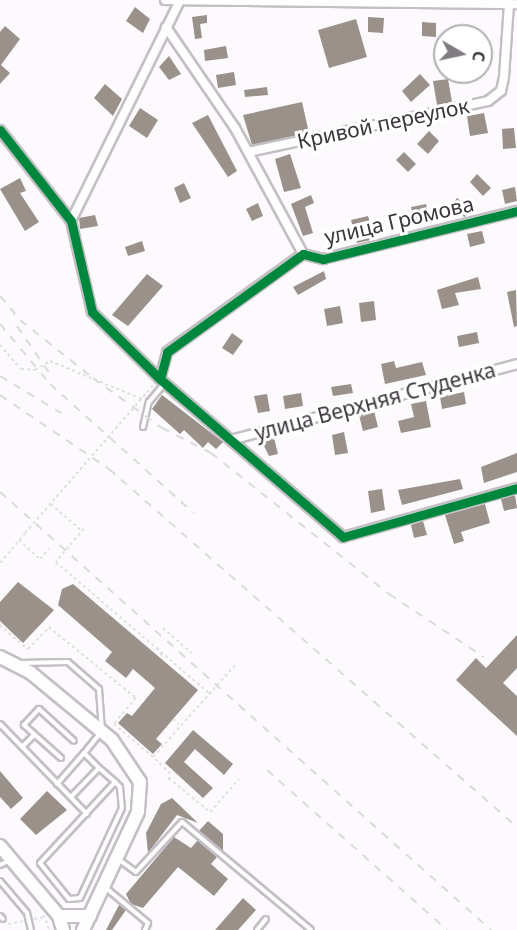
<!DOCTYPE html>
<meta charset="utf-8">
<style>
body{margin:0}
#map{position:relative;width:517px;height:930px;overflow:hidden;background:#fdfafe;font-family:"Noto Sans",sans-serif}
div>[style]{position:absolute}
.building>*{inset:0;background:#9a918a}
.path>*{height:1.5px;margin-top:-0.75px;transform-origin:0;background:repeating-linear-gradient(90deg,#e0e0e0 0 3px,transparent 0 6px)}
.roads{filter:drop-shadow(2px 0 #c3bfc4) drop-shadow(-2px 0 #c3bfc4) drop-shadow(0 2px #c3bfc4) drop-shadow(0 -2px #c3bfc4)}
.lane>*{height:4px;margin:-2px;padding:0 2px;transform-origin:2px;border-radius:2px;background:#fffeff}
.street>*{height:8px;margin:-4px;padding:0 4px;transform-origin:4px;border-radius:4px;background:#fffeff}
.secondary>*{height:12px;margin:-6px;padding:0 6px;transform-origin:6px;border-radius:6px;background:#fffeff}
.rail>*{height:2px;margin-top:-1px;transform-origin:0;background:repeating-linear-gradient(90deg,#dbdadb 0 8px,transparent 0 16px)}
.path-bridge>*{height:1.5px;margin-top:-0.75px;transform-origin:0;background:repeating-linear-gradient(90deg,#e0e0e0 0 3px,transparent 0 6px)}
.cycleway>*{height:9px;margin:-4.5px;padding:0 4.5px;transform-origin:4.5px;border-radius:4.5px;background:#00873e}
span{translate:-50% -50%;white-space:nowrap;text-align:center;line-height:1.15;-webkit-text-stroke:6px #fff;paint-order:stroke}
.street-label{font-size:21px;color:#3b363c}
.north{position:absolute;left:433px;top:24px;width:60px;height:60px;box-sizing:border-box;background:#fff;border:2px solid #b1afb1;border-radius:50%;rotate:99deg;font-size:16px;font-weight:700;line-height:24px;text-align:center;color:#3b363c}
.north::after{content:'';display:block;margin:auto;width:21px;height:27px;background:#7f7b80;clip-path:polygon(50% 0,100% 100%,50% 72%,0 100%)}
</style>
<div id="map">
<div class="building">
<i style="clip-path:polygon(135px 7px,150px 19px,143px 33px,126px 21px)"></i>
<i style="clip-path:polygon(207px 15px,207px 23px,200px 24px,202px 38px,195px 39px,192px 17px)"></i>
<i style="clip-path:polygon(368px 17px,384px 18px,383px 33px,368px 32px)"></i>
<i style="clip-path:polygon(356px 19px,367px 57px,329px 68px,318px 30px)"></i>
<i style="clip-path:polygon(422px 22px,436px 23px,436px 37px,422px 36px)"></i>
<i style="clip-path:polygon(5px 26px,20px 39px,1px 65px,10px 73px,0 84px,0 32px)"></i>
<i style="clip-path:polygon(226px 46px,228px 58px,205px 61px,204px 50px)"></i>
<i style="clip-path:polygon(169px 56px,181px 74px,169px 80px,159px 67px)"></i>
<i style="clip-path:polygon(234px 72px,236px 85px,218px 88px,216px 75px)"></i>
<i style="clip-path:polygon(420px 74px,430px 85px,411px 102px,402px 91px)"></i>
<i style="clip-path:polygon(448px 79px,452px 102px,437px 105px,433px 81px)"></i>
<i style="clip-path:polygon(105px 84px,122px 99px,113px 116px,94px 98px)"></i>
<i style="clip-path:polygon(267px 87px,268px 95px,245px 97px,244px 90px)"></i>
<i style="clip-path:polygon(302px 102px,309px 133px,252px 145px,243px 115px)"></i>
<i style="clip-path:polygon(140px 108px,158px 120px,147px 138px,129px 126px)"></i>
<i style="clip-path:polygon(484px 113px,488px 133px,470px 136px,467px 116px)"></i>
<i style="clip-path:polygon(208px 115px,237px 171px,228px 177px,192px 123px)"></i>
<i style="clip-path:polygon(514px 128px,516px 148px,503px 149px,502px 129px)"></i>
<i style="clip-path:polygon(429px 131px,439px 141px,428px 154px,417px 144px)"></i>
<i style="clip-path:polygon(404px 152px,416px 164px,408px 172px,396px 160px)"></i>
<i style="clip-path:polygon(290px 154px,301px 188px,284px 192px,275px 159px)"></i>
<i style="clip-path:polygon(477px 174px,491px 188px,483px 196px,470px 182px)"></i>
<i style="clip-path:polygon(20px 178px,26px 191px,20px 193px,39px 222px,25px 231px,0 189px)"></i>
<i style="clip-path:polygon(184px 183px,191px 198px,180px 203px,174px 188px)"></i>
<i style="clip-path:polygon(515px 187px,517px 201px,505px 204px,502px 190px)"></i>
<i style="clip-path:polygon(311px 195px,314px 203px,305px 207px,313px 233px,303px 236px,291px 204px)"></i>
<i style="clip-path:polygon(457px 198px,471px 209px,465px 217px,448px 210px)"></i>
<i style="clip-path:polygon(258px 203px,263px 216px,252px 221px,246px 209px)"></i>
<i style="clip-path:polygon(426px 204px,430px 221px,416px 225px,411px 207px)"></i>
<i style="clip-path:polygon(95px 215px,98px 226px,80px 229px,79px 218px)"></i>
<i style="clip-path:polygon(368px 216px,375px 239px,357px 243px,351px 220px)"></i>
<i style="clip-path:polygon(482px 231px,485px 243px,470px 247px,467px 234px)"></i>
<i style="clip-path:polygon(142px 241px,145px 251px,128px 256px,125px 247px)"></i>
<i style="clip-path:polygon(324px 271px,326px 279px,298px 295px,293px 287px)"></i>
<i style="clip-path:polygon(147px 274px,163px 286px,128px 326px,112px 315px)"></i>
<i style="clip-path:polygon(478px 277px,481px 289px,455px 293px,459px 305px,442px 309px,437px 290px)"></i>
<i style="clip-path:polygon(516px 290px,517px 326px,514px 327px,507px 292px)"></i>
<i style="clip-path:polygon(374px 301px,376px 320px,361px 322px,359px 303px)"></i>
<i style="clip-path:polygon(340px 306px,343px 323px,327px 326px,324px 309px)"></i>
<i style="clip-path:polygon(477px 332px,479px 343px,459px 347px,457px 336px)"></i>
<i style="clip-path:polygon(232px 333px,243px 341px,233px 355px,222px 348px)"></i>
<i style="clip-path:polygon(394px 361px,396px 368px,422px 362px,426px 375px,385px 384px,381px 364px)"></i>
<i style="clip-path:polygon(351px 384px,353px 393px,333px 396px,331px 387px)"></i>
<i style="clip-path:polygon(464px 392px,466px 404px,442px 409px,440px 397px)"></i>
<i style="clip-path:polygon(301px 393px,303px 406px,285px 409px,283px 396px)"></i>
<i style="clip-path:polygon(267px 394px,270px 411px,258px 413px,254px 396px)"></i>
<i style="clip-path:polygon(162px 395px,223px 442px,216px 449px,208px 442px,203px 448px,184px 430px,180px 434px,152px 409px)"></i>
<i style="clip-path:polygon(426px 401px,431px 427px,401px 433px,398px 421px,414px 417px,411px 404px)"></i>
<i style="clip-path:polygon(374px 411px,378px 427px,363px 431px,359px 415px)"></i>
<i style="clip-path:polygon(344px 432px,348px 453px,335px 455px,332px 435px)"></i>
<i style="clip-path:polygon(274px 438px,278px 454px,269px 456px,261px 440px)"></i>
<i style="clip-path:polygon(517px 453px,517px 472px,484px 483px,481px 467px)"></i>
<i style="clip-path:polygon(460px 479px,463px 489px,402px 505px,398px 490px)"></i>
<i style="clip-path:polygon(382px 489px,385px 510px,371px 513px,368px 491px)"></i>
<i style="clip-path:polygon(515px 495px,517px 508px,504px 511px,501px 499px)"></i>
<i style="clip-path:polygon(485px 504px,490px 523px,461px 532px,464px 541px,454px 544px,445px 515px)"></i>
<i style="clip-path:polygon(423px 521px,427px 535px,414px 538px,411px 525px)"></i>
<i style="clip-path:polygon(18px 582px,54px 610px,23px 643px,0 621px,0 602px)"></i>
<i style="clip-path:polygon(73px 584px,198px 690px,156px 739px,162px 744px,153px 754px,118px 723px,127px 713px,132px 716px,155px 688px,133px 669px,126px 678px,105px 661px,112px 652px,58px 605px,62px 589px)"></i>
<i style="clip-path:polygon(517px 635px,517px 668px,503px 683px,517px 696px,517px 736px,456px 680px,476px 658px,486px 668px)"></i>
<i style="clip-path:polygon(193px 730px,233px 764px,224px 775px,195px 749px,184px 762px,213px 788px,203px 798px,165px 763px)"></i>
<i style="clip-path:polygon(0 771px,23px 798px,11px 809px,0 797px)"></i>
<i style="clip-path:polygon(47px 791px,67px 810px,36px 835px,20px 819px)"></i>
<i style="clip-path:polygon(172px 798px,198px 823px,177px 815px,148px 853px,146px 833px,161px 804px)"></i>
<i style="clip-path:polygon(208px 821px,223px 834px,223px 851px,199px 831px)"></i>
<i style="clip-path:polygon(174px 837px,191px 848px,198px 840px,217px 857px,211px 864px,228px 879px,214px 896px,178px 867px,143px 908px,131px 904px,126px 894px)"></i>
<i style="clip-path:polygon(243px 898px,256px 910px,238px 930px,215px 930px)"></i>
<i style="clip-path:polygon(119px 905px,126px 910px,112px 930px,106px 930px)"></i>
</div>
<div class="path">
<i style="left:0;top:345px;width:32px;rotate:49deg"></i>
<i style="left:21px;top:369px;width:14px;rotate:4deg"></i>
<i style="left:35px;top:370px;width:17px;rotate:-31deg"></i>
<i style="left:50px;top:361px;width:100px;rotate:22.4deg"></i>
<i style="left:51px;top:504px;width:41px;rotate:41.1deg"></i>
<i style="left:84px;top:529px;width:43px;rotate:130.3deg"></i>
<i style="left:56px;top:562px;width:201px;rotate:40.6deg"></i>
<i style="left:19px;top:540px;width:28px;rotate:42deg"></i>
<i style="left:40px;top:559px;width:14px;rotate:-51deg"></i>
<i style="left:0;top:563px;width:39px;rotate:-50deg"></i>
<i style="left:0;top:625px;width:37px;rotate:41deg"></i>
<i style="left:28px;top:649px;width:30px;rotate:-46deg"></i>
<i style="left:49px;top:627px;width:112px;rotate:39.2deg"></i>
<i style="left:136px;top:698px;width:34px;rotate:130deg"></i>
<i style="left:114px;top:724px;width:51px;rotate:40.2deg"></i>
<i style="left:163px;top:628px;width:38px;rotate:41deg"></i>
<i style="left:157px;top:648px;width:11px;rotate:56deg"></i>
<i style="left:173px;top:719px;width:8px;rotate:40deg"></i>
<i style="left:169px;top:778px;width:53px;rotate:39.7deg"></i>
<i style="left:210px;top:812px;width:44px;rotate:-48.7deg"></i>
<i style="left:168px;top:780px;width:6px;rotate:-72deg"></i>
<i style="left:170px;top:774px;width:24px;rotate:-135deg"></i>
<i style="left:153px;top:757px;width:125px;rotate:-48.3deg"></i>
<i style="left:44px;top:915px;width:15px;rotate:70deg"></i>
<i style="left:34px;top:919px;width:10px;rotate:-11deg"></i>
<i style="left:8px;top:924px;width:15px;rotate:-11deg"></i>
</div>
<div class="roads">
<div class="lane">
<i style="left:143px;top:427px;width:26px;rotate:-77deg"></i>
<i style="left:149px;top:402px;width:25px;rotate:-50deg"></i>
<i style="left:21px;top:663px;width:47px;rotate:-1.2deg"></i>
<i style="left:68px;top:662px;width:41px;rotate:41.1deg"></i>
<i style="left:99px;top:689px;width:42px;rotate:85.9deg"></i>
<i style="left:102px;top:731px;width:28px;rotate:129deg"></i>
<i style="left:0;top:724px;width:125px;rotate:46deg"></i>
<i style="left:22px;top:747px;width:17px;rotate:-45deg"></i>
<i style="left:61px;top:758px;width:50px;rotate:-138.3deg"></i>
<i style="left:24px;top:725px;width:22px;rotate:-47deg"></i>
<i style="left:39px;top:709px;width:47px;rotate:42.4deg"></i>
<i style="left:57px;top:784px;width:41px;rotate:-48.9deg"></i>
<i style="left:84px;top:753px;width:21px;rotate:45deg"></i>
<i style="left:99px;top:768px;width:21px;rotate:41deg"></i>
<i style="left:115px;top:782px;width:7px;rotate:45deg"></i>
<i style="left:120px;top:787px;width:21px;rotate:85deg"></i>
<i style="left:122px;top:808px;width:99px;rotate:115deg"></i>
<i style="left:80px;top:898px;width:11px;rotate:175deg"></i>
<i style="left:69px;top:899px;width:46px;rotate:-128.9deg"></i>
<i style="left:40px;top:863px;width:110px;rotate:-47.2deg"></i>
<i style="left:71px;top:797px;width:40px;rotate:-46deg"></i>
<i style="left:118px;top:859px;width:22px;rotate:36deg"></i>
<i style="left:136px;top:872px;width:68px;rotate:-47.4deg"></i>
<i style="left:182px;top:822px;width:168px;rotate:39.9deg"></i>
<i style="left:0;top:865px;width:11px;rotate:-27deg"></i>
<i style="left:0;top:881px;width:42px;rotate:49.8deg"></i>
<i style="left:27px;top:913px;width:17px;rotate:77deg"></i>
<i style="left:106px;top:888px;width:55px;rotate:39.8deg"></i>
<i style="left:148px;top:923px;width:8px;rotate:113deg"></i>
<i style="left:0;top:916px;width:4px;rotate:45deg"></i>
<i style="left:257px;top:930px;width:14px;rotate:-51deg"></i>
</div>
<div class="street">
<i style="left:165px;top:0;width:352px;rotate:0.7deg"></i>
<i style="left:166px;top:27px;width:122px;rotate:55.7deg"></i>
<i style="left:235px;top:128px;width:143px;rotate:61.6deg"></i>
<i style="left:0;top:130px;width:115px;rotate:52deg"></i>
<i style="left:71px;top:221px;width:93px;rotate:77deg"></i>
<i style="left:92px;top:312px;width:95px;rotate:44.6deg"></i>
<i style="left:160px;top:379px;width:242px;rotate:40.8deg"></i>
<i style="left:343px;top:537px;width:181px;rotate:-15.7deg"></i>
<i style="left:248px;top:152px;width:245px;rotate:-12deg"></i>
<i style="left:488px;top:101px;width:16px;rotate:-38deg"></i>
<i style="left:501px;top:91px;width:14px;rotate:-78deg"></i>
<i style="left:504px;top:77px;width:73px;rotate:-86.1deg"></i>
<i style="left:71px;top:221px;width:246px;rotate:-63.7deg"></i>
<i style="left:160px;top:379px;width:28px;rotate:-75deg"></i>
<i style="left:167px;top:352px;width:168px;rotate:-35.8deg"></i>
<i style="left:303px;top:254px;width:21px;rotate:14deg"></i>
<i style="left:323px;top:259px;width:200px;rotate:-13.9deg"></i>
<i style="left:234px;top:439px;width:293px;rotate:-14.8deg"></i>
</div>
<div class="secondary">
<i style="left:0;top:657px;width:35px;rotate:27deg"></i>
<i style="left:31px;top:673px;width:105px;rotate:39.6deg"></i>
<i style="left:112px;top:740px;width:50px;rotate:56.3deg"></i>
<i style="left:140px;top:782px;width:30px;rotate:94deg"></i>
<i style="left:138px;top:812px;width:130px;rotate:115deg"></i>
<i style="left:0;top:846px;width:92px;rotate:49.9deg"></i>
<i style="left:59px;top:916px;width:15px;rotate:74deg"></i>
<i style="left:59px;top:916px;width:31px"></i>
</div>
</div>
<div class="rail">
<i style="left:0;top:296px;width:31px;rotate:50deg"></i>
<i style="left:20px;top:320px;width:93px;rotate:38.5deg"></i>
<i style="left:93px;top:378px;width:85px;rotate:35.9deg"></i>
<i style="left:162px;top:428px;width:55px;rotate:27deg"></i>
<i style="left:211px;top:453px;width:227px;rotate:38.4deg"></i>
<i style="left:389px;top:594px;width:114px;rotate:33.6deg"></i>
<i style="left:0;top:324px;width:78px;rotate:50.2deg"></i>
<i style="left:50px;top:384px;width:193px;rotate:41.9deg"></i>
<i style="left:17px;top:326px;width:62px;rotate:55.5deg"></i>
<i style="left:0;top:376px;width:77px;rotate:31.2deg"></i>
<i style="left:0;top:395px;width:132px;rotate:34.2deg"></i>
<i style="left:109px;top:469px;width:543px;rotate:41.27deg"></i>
<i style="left:0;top:492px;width:658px;rotate:41.73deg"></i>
<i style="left:267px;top:770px;width:241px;rotate:41.6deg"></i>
</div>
<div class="path-bridge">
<i style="left:25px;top:533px;width:197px;rotate:-49.1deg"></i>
</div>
<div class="cycleway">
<i style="left:0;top:130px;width:115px;rotate:52deg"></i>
<i style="left:71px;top:221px;width:93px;rotate:77deg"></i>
<i style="left:92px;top:312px;width:95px;rotate:44.6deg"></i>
<i style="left:160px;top:379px;width:242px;rotate:40.8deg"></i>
<i style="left:343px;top:537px;width:181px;rotate:-15.7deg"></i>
<i style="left:160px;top:379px;width:28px;rotate:-75deg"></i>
<i style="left:167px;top:352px;width:168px;rotate:-35.8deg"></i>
<i style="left:303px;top:254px;width:21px;rotate:14deg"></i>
<i style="left:323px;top:259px;width:200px;rotate:-13.9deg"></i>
</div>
<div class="street-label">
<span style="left:383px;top:123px;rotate:-12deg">Кривой переулок</span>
<span style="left:399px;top:220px;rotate:-13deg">улица Громова</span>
<span style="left:375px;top:401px;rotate:-15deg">улица Верхняя Cтуденка</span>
</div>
<div class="north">С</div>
</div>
